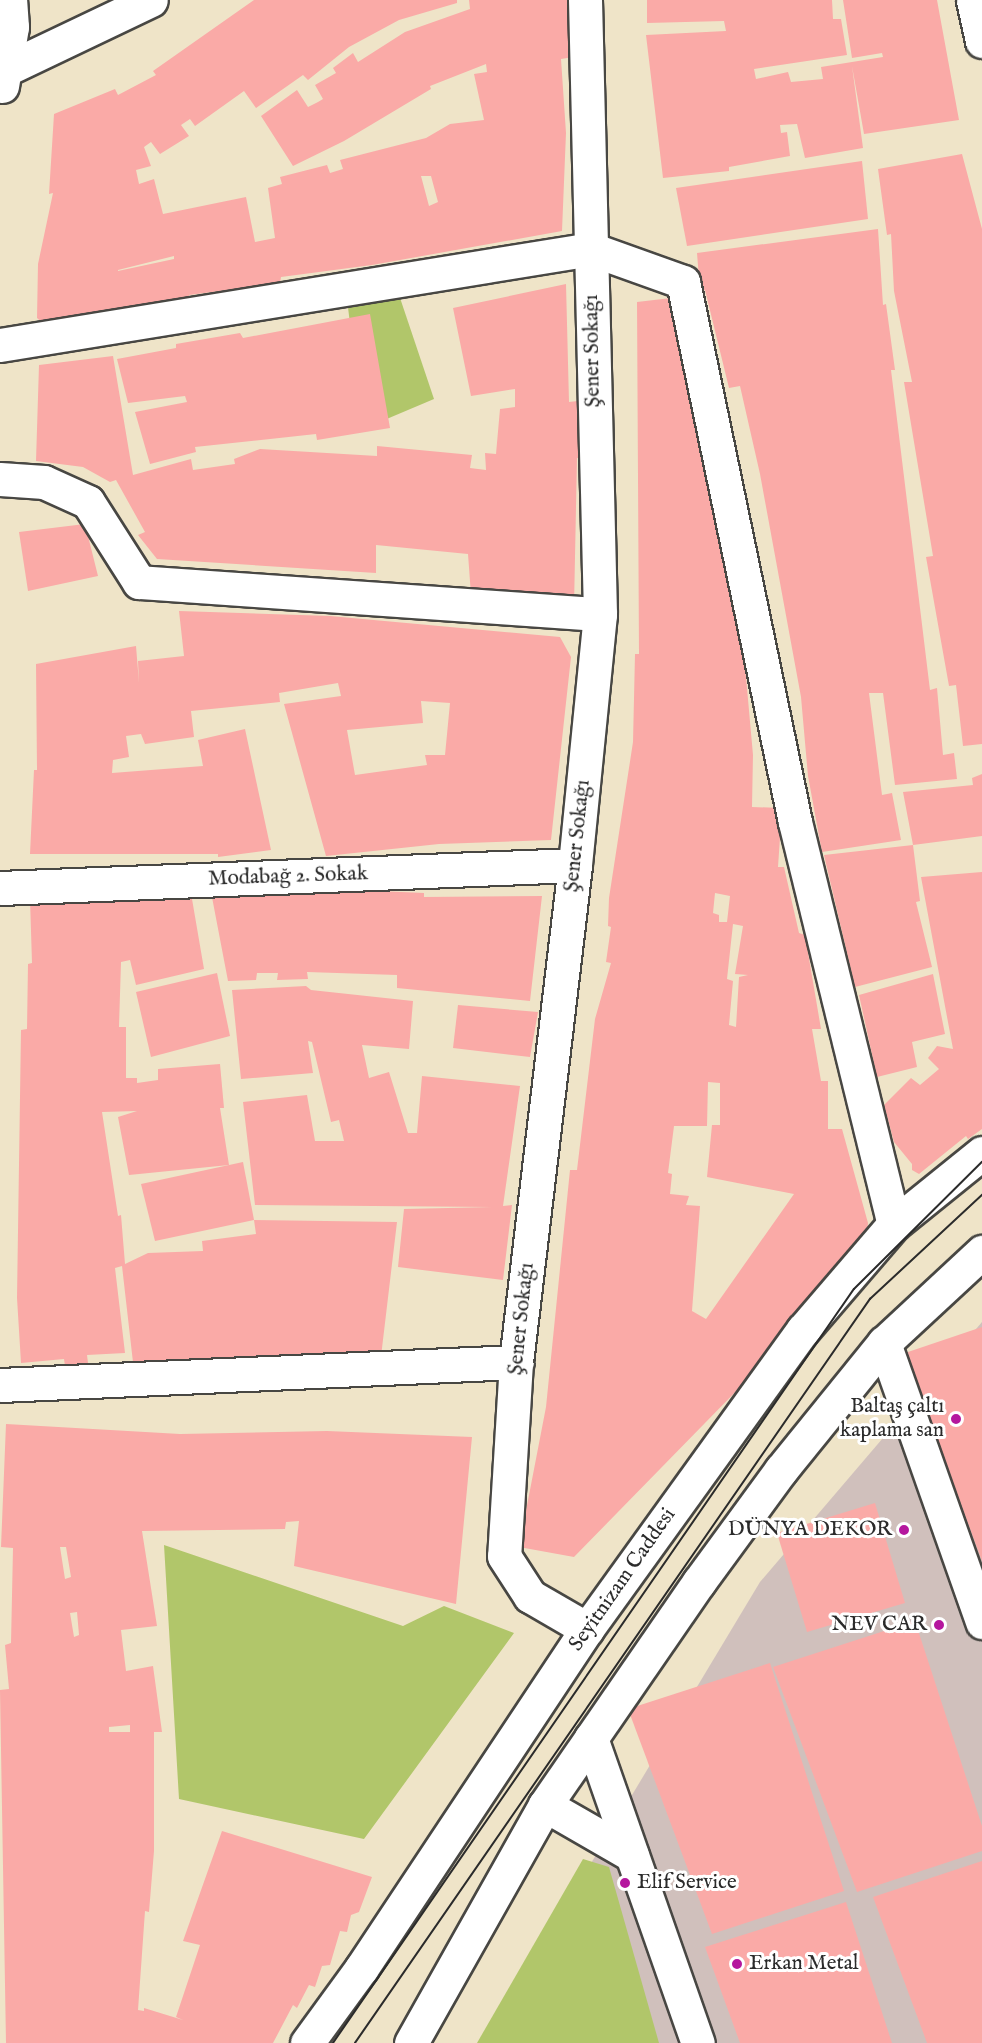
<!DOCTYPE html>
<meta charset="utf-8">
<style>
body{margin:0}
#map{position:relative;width:982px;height:2043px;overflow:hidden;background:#efe4c8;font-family:"IM FELL English",serif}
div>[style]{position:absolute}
.industrial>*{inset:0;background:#d0c0bc}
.green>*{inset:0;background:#b1c66a}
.building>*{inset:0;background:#faaaa7}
.roads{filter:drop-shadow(2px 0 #484743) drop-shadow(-2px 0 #484743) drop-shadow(0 2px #484743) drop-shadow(0 -2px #484743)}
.minor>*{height:33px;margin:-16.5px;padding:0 16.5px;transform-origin:16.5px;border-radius:16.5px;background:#fff}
.major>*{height:33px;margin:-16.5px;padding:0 16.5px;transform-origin:16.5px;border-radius:16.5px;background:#fff}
.tram>*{height:1.5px;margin:-0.75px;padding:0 0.75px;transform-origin:0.75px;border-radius:0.75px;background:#2b2b2b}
.dots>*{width:16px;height:16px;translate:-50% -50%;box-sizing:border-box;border:3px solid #fff;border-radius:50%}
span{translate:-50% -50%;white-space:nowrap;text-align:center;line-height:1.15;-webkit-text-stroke:6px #fff;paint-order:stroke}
.street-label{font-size:21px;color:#2b2b2b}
.poi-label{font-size:21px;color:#2b2b2b}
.right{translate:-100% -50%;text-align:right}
.left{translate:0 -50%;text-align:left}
</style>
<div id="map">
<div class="industrial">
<i style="clip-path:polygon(982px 1322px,982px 2043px,483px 2043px,760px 1582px)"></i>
</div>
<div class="green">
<i style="clip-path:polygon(395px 283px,434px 399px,363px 429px,346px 291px)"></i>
<i style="clip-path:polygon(164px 1545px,403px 1626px,444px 1606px,514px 1633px,364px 1839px,179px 1799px)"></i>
<i style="clip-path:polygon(583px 1859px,609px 1867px,659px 2043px,477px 2043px)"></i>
</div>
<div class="building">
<i style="clip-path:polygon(evenodd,254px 0,457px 0,457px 3px,399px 20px,349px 47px,308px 80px,303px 75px,256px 108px,244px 91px,195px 126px,190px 119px,181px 125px,189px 136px,160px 154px,151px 142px,144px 147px,151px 166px,136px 170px,139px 184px,154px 179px,163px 214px,246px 197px,255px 242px,275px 238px,268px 188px,282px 184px,280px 177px,327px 165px,330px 173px,343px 169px,340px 160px,426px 138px,450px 124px,484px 120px,474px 74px,487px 72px,486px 64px,430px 86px,431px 89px,344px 141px,293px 166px,261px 116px,297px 90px,308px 107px,318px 102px,323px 99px,315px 85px,336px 73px,333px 68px,353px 53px,358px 62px,405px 32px,470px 9px,469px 0,567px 0,580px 56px,561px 59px,566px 133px,562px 231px,372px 265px,281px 277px,280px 283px,189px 295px,189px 299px,108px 310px,108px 314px,45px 325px,37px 318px,38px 264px,53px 193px,49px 194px,54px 114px,115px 89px,118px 95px,156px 75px,153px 71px,254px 0,421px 176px,431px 176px,438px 202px,429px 206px,421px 176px,254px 0,174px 256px,174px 259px,118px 271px,118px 270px,174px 256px)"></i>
<i style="clip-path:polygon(647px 0,832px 0,833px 19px,841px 19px,847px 55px,754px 69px,756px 79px,788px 72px,791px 82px,823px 79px,821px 67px,883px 57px,882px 53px,852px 58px,843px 0,937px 0,959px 120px,864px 134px,852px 66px,863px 148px,805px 158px,797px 124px,780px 125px,781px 133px,787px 132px,790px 156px,729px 167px,729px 171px,663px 178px,646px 35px,726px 31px,724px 21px,647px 23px)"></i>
<i style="clip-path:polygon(962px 154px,982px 229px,982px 744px,963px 746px,956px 685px,949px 686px,926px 557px,933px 556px,904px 382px,912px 382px,894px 291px,891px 234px,887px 235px,878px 169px)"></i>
<i style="clip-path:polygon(862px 161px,868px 219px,687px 246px,676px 188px)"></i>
<i style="clip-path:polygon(878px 229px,883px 305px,886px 304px,895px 370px,891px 370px,930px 690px,937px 688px,943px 755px,954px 753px,957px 779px,895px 785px,883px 693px,869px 693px,882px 795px,892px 793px,901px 840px,822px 852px,808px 776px,801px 697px,760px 474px,740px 386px,729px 388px,705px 290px,700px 291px,697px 253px)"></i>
<i style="clip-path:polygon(566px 284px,569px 402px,586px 400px,586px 459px,577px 458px,574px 607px,471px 595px,468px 554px,376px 545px,376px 573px,157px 559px,138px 535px,145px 532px,116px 480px,110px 482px,83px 467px,36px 461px,39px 365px,113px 356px,133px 475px,191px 459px,193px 470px,235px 464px,234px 459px,260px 449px,377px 456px,377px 446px,472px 455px,470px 468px,486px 470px,485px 453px,496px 454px,500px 409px,515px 407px,515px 389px,471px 396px,453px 308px)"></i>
<i style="clip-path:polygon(evenodd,671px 298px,738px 588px,753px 755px,752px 807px,782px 808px,778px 867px,784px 867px,799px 933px,805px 935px,821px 1029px,812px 1029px,821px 1081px,828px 1081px,828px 1129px,842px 1129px,868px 1223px,865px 1247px,748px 1379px,574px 1557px,519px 1547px,546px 1407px,570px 1170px,577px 1170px,595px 1019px,611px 963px,606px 962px,611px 927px,608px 926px,609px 898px,633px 742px,635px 654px,639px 654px,637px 302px,671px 298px,715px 893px,730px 896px,727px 922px,719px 922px,719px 915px,713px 913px,715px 893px,671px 298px,733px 924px,743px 926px,735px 974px,748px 975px,739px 977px,736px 1027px,729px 1025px,733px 981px,727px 979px,733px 924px,671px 298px,708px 1082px,720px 1083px,720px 1125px,712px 1125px,707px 1177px,794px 1194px,706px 1319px,692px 1311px,700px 1206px,686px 1205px,689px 1196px,670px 1194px,672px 1174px,668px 1173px,674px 1126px,707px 1126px,708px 1082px)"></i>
<i style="clip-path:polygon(370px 314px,390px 428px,317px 440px,316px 434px,195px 447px,196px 452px,150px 464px,135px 412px,187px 402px,185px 396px,128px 403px,117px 359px,176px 348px,176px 344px,240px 333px,243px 338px)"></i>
<i style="clip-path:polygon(85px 524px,98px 576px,28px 591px,19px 532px)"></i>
<i style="clip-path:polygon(evenodd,179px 611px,330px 616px,560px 637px,571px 657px,551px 840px,439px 844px,326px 856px,284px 704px,341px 696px,338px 683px,279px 693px,280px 702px,191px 711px,194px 737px,145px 744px,141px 734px,126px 736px,129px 757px,113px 760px,112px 773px,203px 766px,198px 740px,245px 729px,271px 850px,218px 857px,218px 854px,30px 854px,34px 770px,37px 770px,36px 664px,136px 646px,139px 683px,138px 661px,184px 656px,179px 611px,421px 701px,450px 703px,445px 755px,425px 755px,427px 765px,355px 775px,347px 730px,423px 723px,421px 701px)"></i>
<i style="clip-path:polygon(982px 774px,982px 836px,913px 845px,903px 792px,973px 785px,972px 778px)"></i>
<i style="clip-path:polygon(913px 845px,920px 901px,916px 902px,932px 967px,855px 987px,824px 855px)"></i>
<i style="clip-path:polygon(982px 872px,982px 1129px,968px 1139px,966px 1136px,919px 1174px,912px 1170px,912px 1164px,894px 1142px,884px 1105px,911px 1078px,920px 1085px,939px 1069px,928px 1058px,937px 1046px,953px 1049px,921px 877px)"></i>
<i style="clip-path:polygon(310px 888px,424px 893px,424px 897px,542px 896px,530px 1001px,397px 988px,397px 975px,307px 972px,308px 979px,277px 980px,278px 973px,257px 973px,256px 980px,228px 981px,211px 892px,310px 894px)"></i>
<i style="clip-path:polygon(30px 899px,192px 899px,204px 969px,136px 985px,130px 960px,121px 962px,119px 1027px,126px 1027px,126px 1078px,137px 1078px,137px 1083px,158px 1080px,158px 1069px,220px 1064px,224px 1108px,220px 1108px,229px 1165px,129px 1175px,118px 1117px,137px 1111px,102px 1112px,118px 1216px,121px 1215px,125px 1264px,148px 1253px,203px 1251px,202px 1241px,256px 1234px,254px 1220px,397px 1222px,380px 1365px,134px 1371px,122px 1266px,115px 1268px,125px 1353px,87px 1355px,88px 1363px,65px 1366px,64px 1359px,21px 1363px,17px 1298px,21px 1030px,27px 1029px,28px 964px,32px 963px)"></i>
<i style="clip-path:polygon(217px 973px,230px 1036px,151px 1057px,136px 992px)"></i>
<i style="clip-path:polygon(933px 974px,945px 1034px,912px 1042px,917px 1067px,877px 1077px,859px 995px)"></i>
<i style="clip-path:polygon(306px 986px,311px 990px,413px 1001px,409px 1049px,362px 1045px,369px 1078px,389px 1072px,408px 1133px,417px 1133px,422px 1076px,520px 1086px,503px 1206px,512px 1205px,503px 1280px,398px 1267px,404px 1209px,492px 1207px,255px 1205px,243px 1102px,307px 1095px,315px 1141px,344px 1141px,339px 1120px,331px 1122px,312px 1042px,308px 1041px,313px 1073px,241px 1079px,232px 990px)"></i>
<i style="clip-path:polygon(458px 1005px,538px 1012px,530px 1057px,453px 1048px)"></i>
<i style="clip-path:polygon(243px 1162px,254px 1220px,155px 1241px,141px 1184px)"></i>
<i style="clip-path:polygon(982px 1327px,982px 1561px,905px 1353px)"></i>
<i style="clip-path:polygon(evenodd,6px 1424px,180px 1434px,327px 1431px,472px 1437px,456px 1604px,294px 1566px,299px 1521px,286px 1522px,285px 1529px,142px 1531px,157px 1626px,121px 1630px,126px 1671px,153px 1666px,162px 1732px,154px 1732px,154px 1851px,149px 1912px,145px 1911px,138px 2010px,144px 2011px,144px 2008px,183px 2020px,176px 2017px,200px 1945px,183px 1941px,222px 1831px,372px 1877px,359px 1912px,351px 1915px,347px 1932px,340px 1931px,330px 1965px,322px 1966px,315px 1987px,309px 1985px,297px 2008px,293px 2005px,273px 2043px,6px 2043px,0 1690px,9px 1689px,5px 1645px,11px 1643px,13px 1548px,1px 1547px,6px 1424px,60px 1547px,66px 1547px,71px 1577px,65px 1579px,60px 1547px,6px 1424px,77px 1612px,79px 1635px,74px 1637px,70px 1613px,77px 1612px,6px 1424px,130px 1725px,130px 1732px,109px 1732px,109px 1727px,130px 1725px)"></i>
<i style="clip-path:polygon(875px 1503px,905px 1603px,807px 1632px,777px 1533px)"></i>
<i style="clip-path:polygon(915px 1621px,982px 1826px,982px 1851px,857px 1892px,773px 1667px)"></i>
<i style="clip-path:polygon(770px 1663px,844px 1891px,712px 1934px,628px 1709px)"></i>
<i style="clip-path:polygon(982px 1861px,982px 2043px,927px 2043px,873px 1897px)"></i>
<i style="clip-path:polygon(846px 1902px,892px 2043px,740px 2043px,705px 1947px)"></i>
</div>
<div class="roads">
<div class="minor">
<i style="left:585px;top:0;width:614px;rotate:88.6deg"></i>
<i style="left:600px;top:614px;width:252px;rotate:95.7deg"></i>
<i style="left:575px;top:865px;width:500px;rotate:96.77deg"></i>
<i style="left:516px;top:1362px;width:194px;rotate:93.5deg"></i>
<i style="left:504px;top:1556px;width:48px;rotate:57deg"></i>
<i style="left:530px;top:1596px;width:66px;rotate:30.1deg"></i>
<i style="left:973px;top:0;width:42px;rotate:77.6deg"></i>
<i style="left:0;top:72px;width:167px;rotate:-25.5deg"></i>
<i style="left:2px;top:86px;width:60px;rotate:-80.4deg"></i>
<i style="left:12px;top:27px;width:27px;rotate:-94deg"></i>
<i style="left:0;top:345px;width:599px;rotate:-9.23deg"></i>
<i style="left:591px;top:249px;width:98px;rotate:19.7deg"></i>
<i style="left:683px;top:282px;width:551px;rotate:78.28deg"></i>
<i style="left:795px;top:822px;width:414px;rotate:76.2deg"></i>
<i style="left:0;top:479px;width:44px;rotate:3.9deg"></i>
<i style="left:44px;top:482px;width:48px;rotate:24.4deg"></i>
<i style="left:88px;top:502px;width:95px;rotate:57.5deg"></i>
<i style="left:139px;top:582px;width:462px;rotate:4deg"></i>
<i style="left:0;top:888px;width:575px;rotate:-2.29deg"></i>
<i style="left:884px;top:1343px;width:296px;rotate:70.6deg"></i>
<i style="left:0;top:1385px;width:517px;rotate:-2.55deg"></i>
<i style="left:591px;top:1738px;width:323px;rotate:70.7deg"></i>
<i style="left:545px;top:1805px;width:100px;rotate:29.9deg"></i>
</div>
<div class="major">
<i style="left:307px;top:2043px;width:92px;rotate:-53.9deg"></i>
<i style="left:361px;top:1969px;width:408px;rotate:-56.4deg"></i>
<i style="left:587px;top:1629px;width:369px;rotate:-54.2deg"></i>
<i style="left:803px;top:1330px;width:140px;rotate:-49.4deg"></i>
<i style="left:894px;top:1224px;width:113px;rotate:-38.9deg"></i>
<i style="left:411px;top:2043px;width:273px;rotate:-60.6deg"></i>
<i style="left:545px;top:1805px;width:271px;rotate:-55.4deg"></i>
<i style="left:699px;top:1582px;width:139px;rotate:-53.8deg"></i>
<i style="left:781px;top:1470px;width:164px;rotate:-51deg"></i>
<i style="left:884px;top:1343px;width:134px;rotate:-42.9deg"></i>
</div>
</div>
<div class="tram">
<i style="left:333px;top:2043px;width:916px;rotate:-55.36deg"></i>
<i style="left:854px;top:1289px;width:180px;rotate:-44.8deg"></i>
<i style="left:355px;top:2043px;width:905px;rotate:-55.31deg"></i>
<i style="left:870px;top:1299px;width:153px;rotate:-42.9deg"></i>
</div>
<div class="dots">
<i style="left:956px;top:1419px;background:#b5179e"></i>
<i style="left:904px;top:1530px;background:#b5179e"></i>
<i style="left:939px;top:1625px;background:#b5179e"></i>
<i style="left:625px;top:1883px;background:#b5179e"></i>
<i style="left:737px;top:1964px;background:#b5179e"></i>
</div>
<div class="street-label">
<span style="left:593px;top:351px;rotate:-91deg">Şener Sokağı</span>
<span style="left:578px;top:836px;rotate:-84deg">Şener Sokağı</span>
<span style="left:288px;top:877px;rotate:-2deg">Modabağ 2. Sokak</span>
<span style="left:522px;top:1319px;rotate:-84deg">Şener Sokağı</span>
<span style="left:623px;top:1580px;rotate:-55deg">Seyitnizam Caddesi</span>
</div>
<div class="poi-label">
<span class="right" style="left:944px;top:1419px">Baltaş çaltı<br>kaplama san</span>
<span class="right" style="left:892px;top:1530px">DÜNYA DEKOR</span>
<span class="right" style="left:927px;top:1625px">NEV CAR</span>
<span class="left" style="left:637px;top:1883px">Elif Service</span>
<span class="left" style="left:749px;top:1964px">Erkan Metal</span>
</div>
</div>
